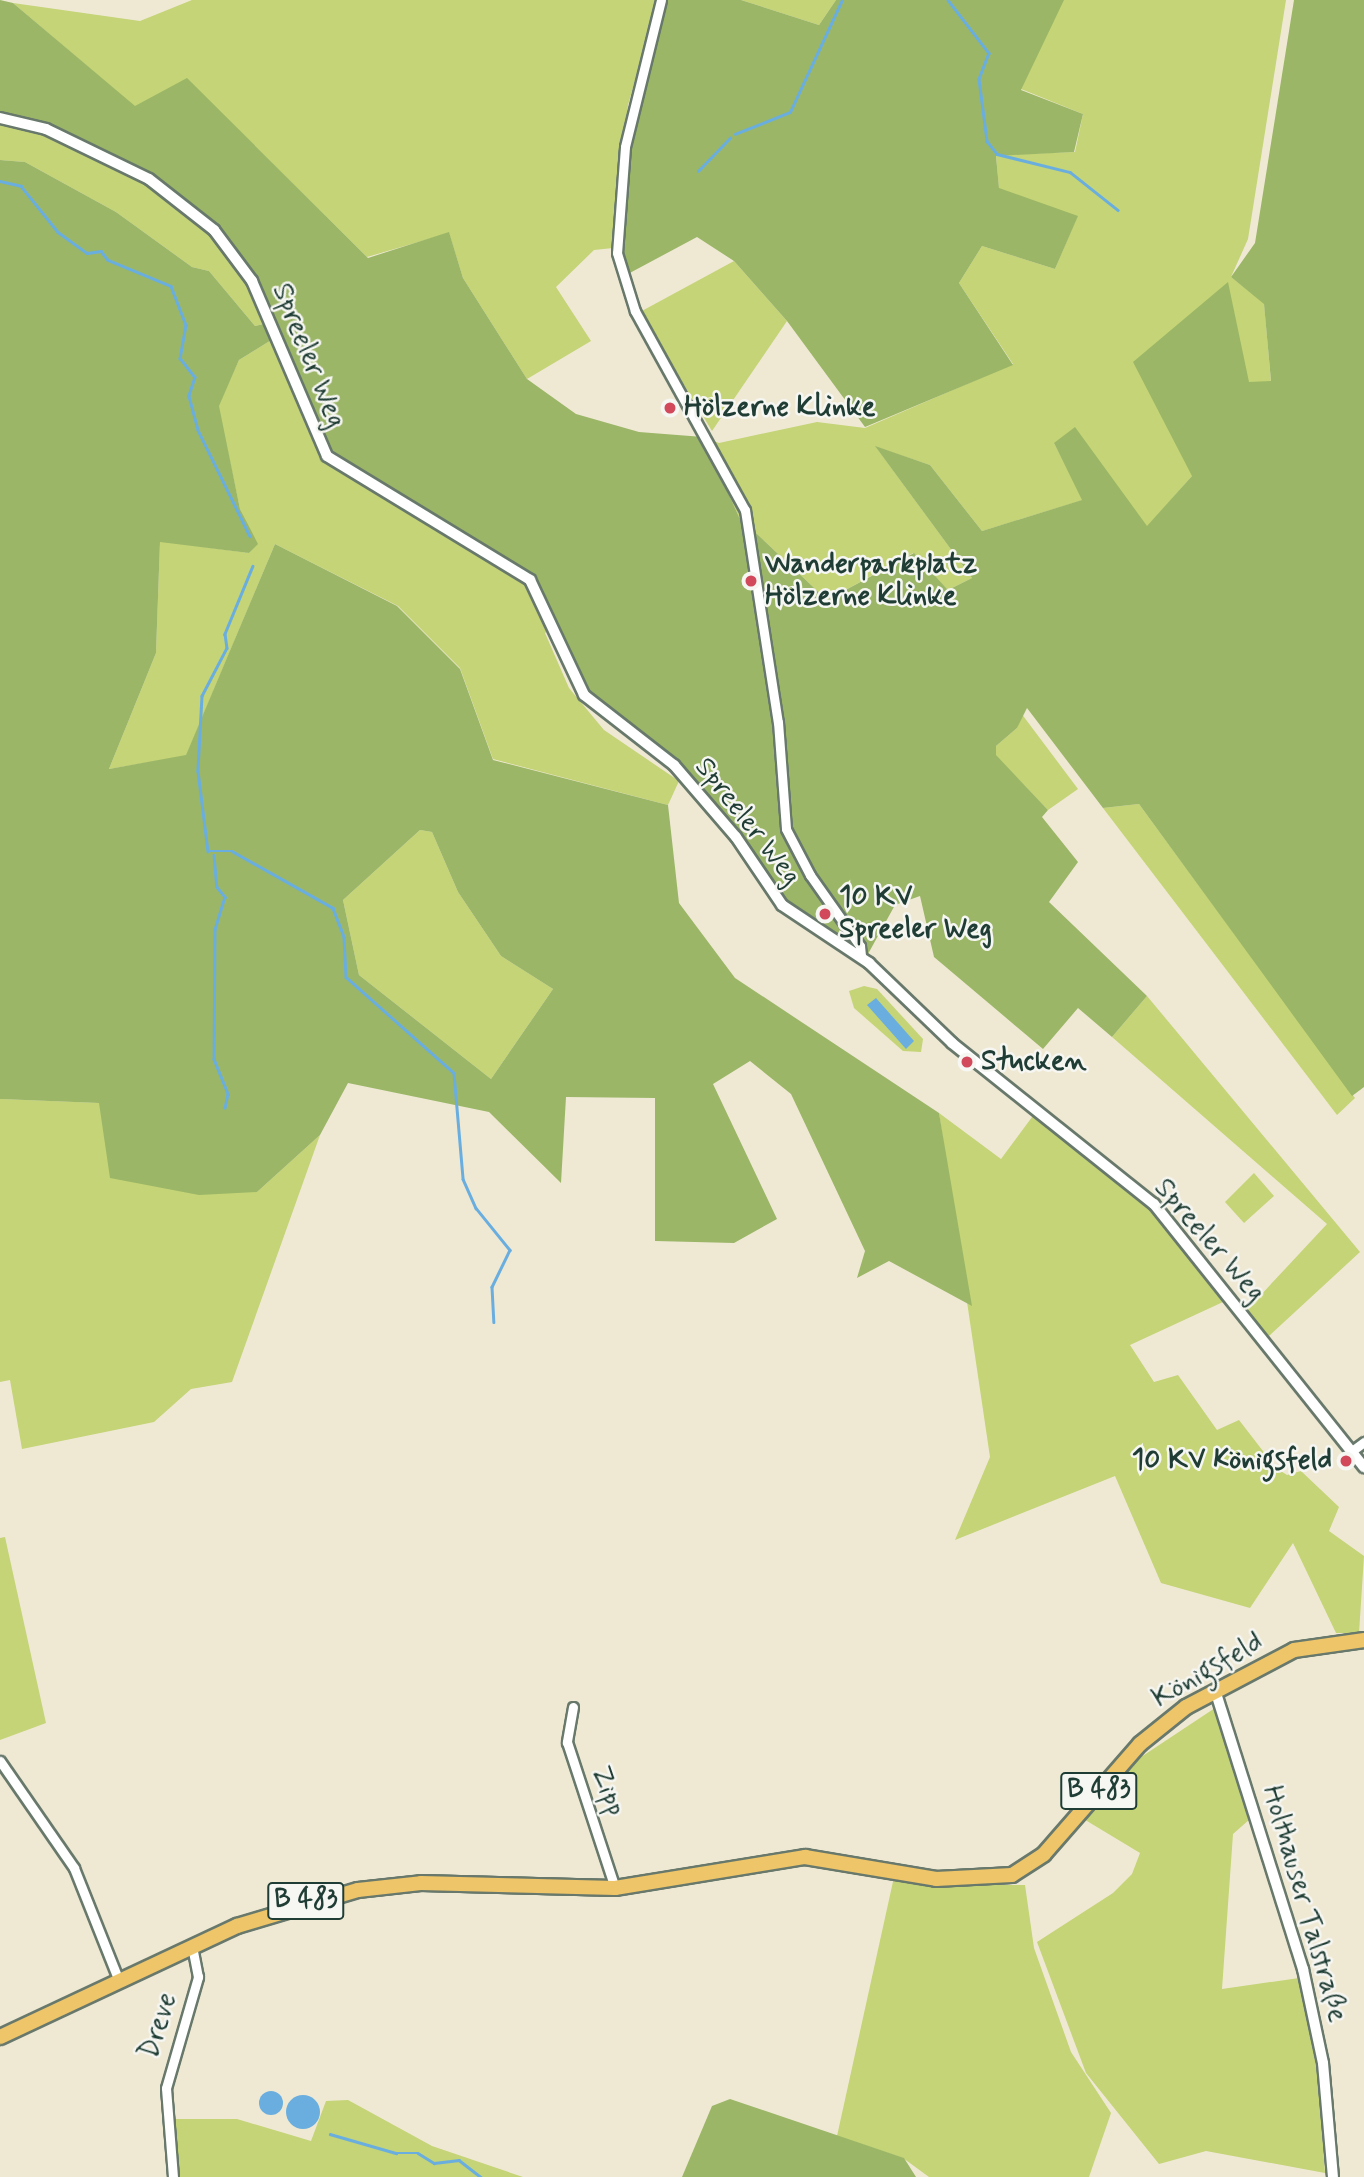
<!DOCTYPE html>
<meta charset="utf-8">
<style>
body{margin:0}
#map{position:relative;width:1364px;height:2177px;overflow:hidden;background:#efe9d4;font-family:Mynerve,sans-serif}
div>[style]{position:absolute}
.green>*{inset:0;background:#c4d476}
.forest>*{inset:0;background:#9bb667}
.water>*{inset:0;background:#6aaedf}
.round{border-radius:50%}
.stream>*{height:2.5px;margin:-1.25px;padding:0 1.25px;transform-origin:1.25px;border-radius:1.25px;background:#6aaedf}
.roads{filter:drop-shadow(2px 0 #68796c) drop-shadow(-2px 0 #68796c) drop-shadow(0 2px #68796c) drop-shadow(0 -2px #68796c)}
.minor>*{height:9px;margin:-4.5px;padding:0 4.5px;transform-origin:4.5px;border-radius:4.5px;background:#fff}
.tertiary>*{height:10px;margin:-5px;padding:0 5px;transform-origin:5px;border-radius:5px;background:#fff}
.primary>*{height:14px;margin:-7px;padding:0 7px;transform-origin:7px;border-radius:7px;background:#eec569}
.dots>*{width:19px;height:19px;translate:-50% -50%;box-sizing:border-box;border:4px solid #f6f6f2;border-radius:50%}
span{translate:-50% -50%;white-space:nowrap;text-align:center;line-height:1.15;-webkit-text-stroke:5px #f6f6f2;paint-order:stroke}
.shield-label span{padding:2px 5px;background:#f6f6f2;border:2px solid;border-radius:5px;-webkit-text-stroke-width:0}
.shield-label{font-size:26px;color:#1f3d34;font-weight:700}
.street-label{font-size:28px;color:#1f3d34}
.poi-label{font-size:28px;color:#1f3d34;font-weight:700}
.left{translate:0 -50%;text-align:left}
.right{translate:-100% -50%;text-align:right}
</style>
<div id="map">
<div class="green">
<i style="clip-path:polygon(192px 0,658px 0,628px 105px,613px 248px,594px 250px,556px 287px,591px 341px,527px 379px,463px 278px,449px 233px,367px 257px,187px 79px,135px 107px,13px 3px,140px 21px)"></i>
<i style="clip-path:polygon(741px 0,836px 0,819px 25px)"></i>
<i style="clip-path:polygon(1063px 0,1286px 0,1248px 239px,1231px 277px,1264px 303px,1271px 382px,1250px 382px,1192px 476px,1147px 527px,1054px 443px,1083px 500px,982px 531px,930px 465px,876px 447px,972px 578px,948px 590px,913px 553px,827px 600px,739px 517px,703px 437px,719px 443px,817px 422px,865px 428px,1013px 364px,959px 283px,982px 246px,1055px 269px,1077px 217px,999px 189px,996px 155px,1075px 152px,1083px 114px,1021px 89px)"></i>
<i style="clip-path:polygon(0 122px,44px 134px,147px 183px,195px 216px,237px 260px,268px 323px,255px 326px,209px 271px,192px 267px,116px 212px,25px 162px,0 160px)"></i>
<i style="clip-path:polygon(734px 261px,787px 321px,712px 431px,640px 312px)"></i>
<i style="clip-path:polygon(273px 339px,450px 525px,538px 583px,556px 625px,545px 633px,569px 688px,604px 730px,679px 781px,668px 805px,493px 759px,460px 668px,398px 606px,275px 544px,186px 756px,109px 769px,156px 653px,160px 541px,249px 553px,257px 544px,240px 509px,218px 406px,239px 360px)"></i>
<i style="clip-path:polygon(1021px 713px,1078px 789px,1048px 810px,996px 756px,996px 746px,1017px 728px)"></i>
<i style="clip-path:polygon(1139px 804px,1355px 1098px,1337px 1115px,1103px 808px)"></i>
<i style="clip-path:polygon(420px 830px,432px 832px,458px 892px,501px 956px,553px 989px,491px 1079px,359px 975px,343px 900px)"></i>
<i style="clip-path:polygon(864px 986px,877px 989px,923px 1039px,921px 1052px,903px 1051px,854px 1008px,849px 991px)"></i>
<i style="clip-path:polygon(1147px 996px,1360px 1252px,1269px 1336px,1244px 1313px,1327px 1224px,1112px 1037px)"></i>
<i style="clip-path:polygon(0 1099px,100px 1103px,257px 1192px,320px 1135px,232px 1382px,191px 1389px,154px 1422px,22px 1449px,10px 1380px,0 1382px)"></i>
<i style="clip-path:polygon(939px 1113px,1001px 1159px,1035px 1113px,1154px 1214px,1223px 1302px,1130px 1345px,1154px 1382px,1178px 1375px,1217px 1430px,1239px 1420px,1276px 1468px,1287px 1475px,1301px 1471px,1339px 1507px,1329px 1531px,1364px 1556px,1359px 1633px,1336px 1633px,1293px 1543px,1250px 1608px,1161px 1583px,1115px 1476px,955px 1540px,990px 1457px)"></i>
<i style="clip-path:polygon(1254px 1173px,1274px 1196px,1244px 1223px,1225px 1202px)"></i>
<i style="clip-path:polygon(5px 1537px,46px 1723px,0 1740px,0 1538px)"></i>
<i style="clip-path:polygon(1215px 1708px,1250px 1819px,1233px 1834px,1222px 1989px,1299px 1978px,1318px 2076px,1325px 2173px,1206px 2151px,1159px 2164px,1086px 2073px,1037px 1942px,1113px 1893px,1132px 1874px,1140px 1853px,1082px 1818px,1138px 1759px)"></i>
<i style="clip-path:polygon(894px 1877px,948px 1885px,1025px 1885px,1034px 1948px,1071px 2052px,1111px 2113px,1089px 2177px,929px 2177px,903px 2158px,837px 2136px)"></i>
<i style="clip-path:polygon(348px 2100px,432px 2146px,523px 2177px,176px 2177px,167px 2119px,237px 2119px,311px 2141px,326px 2101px)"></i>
</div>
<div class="forest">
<i style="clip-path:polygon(0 0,13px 3px,135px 106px,187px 78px,368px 258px,449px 232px,463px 278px,527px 379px,576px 414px,639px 432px,703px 437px,739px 517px,827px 600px,914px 553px,948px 590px,972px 578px,875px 446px,930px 465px,982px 531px,1082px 500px,1054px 443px,1075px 427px,1147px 526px,1192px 476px,1133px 362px,1228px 282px,1249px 382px,1271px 381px,1264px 304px,1231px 277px,1255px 243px,1294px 0,1364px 0,1364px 1087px,1352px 1096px,1139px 804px,1103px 808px,1027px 708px,1017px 728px,996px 746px,996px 755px,1048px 810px,1042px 817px,1078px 862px,1049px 902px,1147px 996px,1112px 1037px,1078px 1008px,1043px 1049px,934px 957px,920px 896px,895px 905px,868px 954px,781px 896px,676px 763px,586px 692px,533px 578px,329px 453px,239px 259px,175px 197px,46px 129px,0 118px)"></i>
<i style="clip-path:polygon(665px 0,741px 0,819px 25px,836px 0,1064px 0,1021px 90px,1083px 114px,1074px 152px,996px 156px,999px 188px,1078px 216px,1055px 269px,982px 246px,959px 283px,1013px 365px,865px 427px,787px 321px,734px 261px,697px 237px,626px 275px,618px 215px,635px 112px)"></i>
<i style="clip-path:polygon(evenodd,0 160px,25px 162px,116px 212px,192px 267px,209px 271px,255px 326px,268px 323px,273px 339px,239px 360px,219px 406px,240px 509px,258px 544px,249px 553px,160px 542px,156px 653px,109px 769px,186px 755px,275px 544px,397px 606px,460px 669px,493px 760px,668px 805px,679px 903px,735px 978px,939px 1113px,972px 1306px,889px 1261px,857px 1278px,865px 1251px,791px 1094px,750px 1061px,713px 1084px,777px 1219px,734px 1243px,655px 1241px,655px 1098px,566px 1097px,561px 1183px,489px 1112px,348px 1083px,320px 1135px,257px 1192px,199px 1195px,110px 1178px,99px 1103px,0 1099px,0 160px,420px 830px,432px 832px,458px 892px,501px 956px,553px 989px,491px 1079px,359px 975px,343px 900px,420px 830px)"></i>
<i style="clip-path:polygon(730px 2099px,904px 2158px,916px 2177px,682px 2177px,712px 2106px)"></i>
</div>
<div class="water">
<i style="clip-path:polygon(876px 998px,914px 1041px,906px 1049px,867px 1005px)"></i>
<i class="round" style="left:259px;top:2091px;width:24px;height:24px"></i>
<i class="round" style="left:286px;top:2095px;width:34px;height:34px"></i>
</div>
<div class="stream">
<i style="left:948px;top:0;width:67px;rotate:52.3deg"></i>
<i style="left:989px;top:53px;width:28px;rotate:111deg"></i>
<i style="left:979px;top:79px;width:63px;rotate:82.6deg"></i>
<i style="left:987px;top:141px;width:16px;rotate:52deg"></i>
<i style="left:997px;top:154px;width:75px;rotate:13.9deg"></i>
<i style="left:1070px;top:172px;width:61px;rotate:38.4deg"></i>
<i style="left:735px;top:134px;width:59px;rotate:-21.8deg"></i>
<i style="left:790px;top:112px;width:123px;rotate:-65.1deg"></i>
<i style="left:698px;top:171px;width:46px;rotate:-45.9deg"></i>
<i style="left:0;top:181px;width:22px;rotate:13deg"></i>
<i style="left:21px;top:186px;width:59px;rotate:51.2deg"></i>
<i style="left:58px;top:232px;width:36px;rotate:36deg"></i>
<i style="left:87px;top:253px;width:14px;rotate:-8deg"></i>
<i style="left:101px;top:251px;width:11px;rotate:52deg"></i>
<i style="left:108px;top:260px;width:68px;rotate:22.4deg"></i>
<i style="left:171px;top:286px;width:42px;rotate:69deg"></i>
<i style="left:186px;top:325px;width:34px;rotate:100deg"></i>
<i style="left:180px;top:358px;width:24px;rotate:52deg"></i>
<i style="left:195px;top:377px;width:20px;rotate:108deg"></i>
<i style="left:189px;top:396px;width:35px;rotate:75deg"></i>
<i style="left:198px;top:430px;width:118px;rotate:63.9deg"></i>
<i style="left:253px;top:566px;width:74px;rotate:112.4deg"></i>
<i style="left:225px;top:634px;width:14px;rotate:82deg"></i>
<i style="left:227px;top:648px;width:54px;rotate:117.5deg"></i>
<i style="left:202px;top:696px;width:75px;rotate:93.1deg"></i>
<i style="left:198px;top:771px;width:81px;rotate:82.9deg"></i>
<i style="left:208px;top:851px;width:24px"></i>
<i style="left:232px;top:851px;width:116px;rotate:29.4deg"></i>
<i style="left:333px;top:908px;width:31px;rotate:69deg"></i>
<i style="left:344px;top:937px;width:40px;rotate:87.1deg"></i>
<i style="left:346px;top:977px;width:144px;rotate:41.6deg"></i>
<i style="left:454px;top:1073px;width:106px;rotate:85.1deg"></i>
<i style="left:463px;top:1179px;width:32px;rotate:66deg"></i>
<i style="left:476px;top:1208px;width:54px;rotate:51deg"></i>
<i style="left:510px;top:1250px;width:41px;rotate:115.9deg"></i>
<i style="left:492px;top:1287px;width:35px;rotate:87deg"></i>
<i style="left:214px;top:855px;width:32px;rotate:85deg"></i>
<i style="left:217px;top:887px;width:13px;rotate:51deg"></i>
<i style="left:225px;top:897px;width:34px;rotate:107deg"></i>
<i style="left:215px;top:929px;width:130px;rotate:90.4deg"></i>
<i style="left:214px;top:1059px;width:38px;rotate:68deg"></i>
<i style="left:228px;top:1094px;width:14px;rotate:102deg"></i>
<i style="left:330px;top:2134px;width:69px;rotate:16.1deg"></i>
<i style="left:396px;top:2153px;width:22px"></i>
<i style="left:418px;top:2153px;width:19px;rotate:32deg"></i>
<i style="left:434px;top:2163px;width:25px;rotate:-7deg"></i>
<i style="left:459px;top:2160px;width:28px;rotate:38deg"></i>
</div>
<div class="roads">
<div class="minor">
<i style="left:661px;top:0;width:151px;rotate:103.8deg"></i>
<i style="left:625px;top:147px;width:106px;rotate:94.3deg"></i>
<i style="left:617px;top:253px;width:61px;rotate:72.8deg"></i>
<i style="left:635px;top:311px;width:227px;rotate:61.1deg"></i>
<i style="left:745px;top:510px;width:215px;rotate:81.2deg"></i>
<i style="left:778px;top:722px;width:107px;rotate:85.7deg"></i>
<i style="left:786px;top:829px;width:52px;rotate:62.4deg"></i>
<i style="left:810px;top:875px;width:87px;rotate:54.8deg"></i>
<i style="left:860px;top:946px;width:10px;rotate:84deg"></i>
<i style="left:1352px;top:1451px;width:15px;rotate:-37deg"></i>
<i style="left:573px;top:1707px;width:36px;rotate:100deg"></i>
<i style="left:567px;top:1742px;width:154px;rotate:71.8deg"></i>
<i style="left:0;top:1761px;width:130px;rotate:55.3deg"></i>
<i style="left:74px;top:1868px;width:122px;rotate:68.3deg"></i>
<i style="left:173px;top:2177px;width:89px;rotate:-94.5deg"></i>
<i style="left:166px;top:2088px;width:116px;rotate:-73.9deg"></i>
<i style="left:198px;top:1977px;width:31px;rotate:-101deg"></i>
</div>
<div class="tertiary">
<i style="left:0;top:118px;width:47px;rotate:13.4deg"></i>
<i style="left:46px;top:129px;width:114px;rotate:25.9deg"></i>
<i style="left:149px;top:179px;width:83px;rotate:38.1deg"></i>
<i style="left:214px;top:230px;width:64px;rotate:53.3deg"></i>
<i style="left:252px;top:281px;width:190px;rotate:66.8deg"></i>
<i style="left:327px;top:456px;width:238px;rotate:31.4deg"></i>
<i style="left:530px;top:580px;width:127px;rotate:64.8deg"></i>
<i style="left:584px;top:695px;width:114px;rotate:37.9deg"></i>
<i style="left:674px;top:765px;width:95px;rotate:49.3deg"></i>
<i style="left:736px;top:837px;width:82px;rotate:55.9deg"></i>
<i style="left:782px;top:905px;width:105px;rotate:33.7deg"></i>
<i style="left:869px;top:963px;width:115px;rotate:43.9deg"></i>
<i style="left:952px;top:1043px;width:258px;rotate:38.6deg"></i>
<i style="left:1154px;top:1204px;width:337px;rotate:51.4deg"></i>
<i style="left:1215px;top:1690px;width:293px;rotate:72.5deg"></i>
<i style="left:1303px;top:1969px;width:96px;rotate:78deg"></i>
<i style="left:1323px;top:2063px;width:114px;rotate:85deg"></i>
</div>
<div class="primary">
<i style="left:0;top:2037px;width:262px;rotate:-25.1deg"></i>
<i style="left:237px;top:1926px;width:126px;rotate:-16.6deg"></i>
<i style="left:358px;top:1890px;width:63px;rotate:-6.3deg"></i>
<i style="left:421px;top:1883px;width:194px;rotate:1.5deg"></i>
<i style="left:615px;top:1888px;width:193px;rotate:-9.3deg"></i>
<i style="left:805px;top:1857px;width:133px;rotate:9.5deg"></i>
<i style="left:936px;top:1879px;width:76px;rotate:-3deg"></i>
<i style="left:1012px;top:1875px;width:38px;rotate:-33deg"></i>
<i style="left:1044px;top:1854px;width:146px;rotate:-48.9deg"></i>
<i style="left:1140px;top:1744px;width:59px;rotate:-38.8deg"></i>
<i style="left:1186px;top:1707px;width:122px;rotate:-27.8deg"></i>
<i style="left:1294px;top:1650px;width:71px;rotate:-8.1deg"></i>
</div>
</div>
<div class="dots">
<i style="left:670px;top:408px;background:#d1495b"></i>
<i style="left:751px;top:581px;background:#d1495b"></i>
<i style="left:825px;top:914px;background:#d1495b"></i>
<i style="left:967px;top:1062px;background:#d1495b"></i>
<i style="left:1346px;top:1461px;background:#d1495b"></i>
</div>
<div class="shield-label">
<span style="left:1099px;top:1791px">B 483</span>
<span style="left:306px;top:1901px">B 483</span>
</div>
<div class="street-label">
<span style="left:308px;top:356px;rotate:68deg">Spreeler Weg</span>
<span style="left:747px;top:822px;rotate:52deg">Spreeler Weg</span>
<span style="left:1209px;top:1241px;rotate:49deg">Spreeler Weg</span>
<span style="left:1208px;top:1671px;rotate:-30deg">Königsfeld</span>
<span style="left:607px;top:1791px;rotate:71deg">Zipp</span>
<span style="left:1304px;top:1904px;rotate:74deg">Holthauser Talstraße</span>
<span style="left:159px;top:2026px;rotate:-73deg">Dreve</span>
</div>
<div class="poi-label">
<span class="left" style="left:684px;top:408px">Hölzerne Klinke</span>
<span class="left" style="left:765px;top:581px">Wanderparkplatz<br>Hölzerne Klinke</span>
<span class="left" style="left:839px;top:914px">10 KV<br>Spreeler Weg</span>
<span class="left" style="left:981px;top:1062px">Stucken</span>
<span class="right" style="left:1332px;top:1461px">10 KV Königsfeld</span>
</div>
</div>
